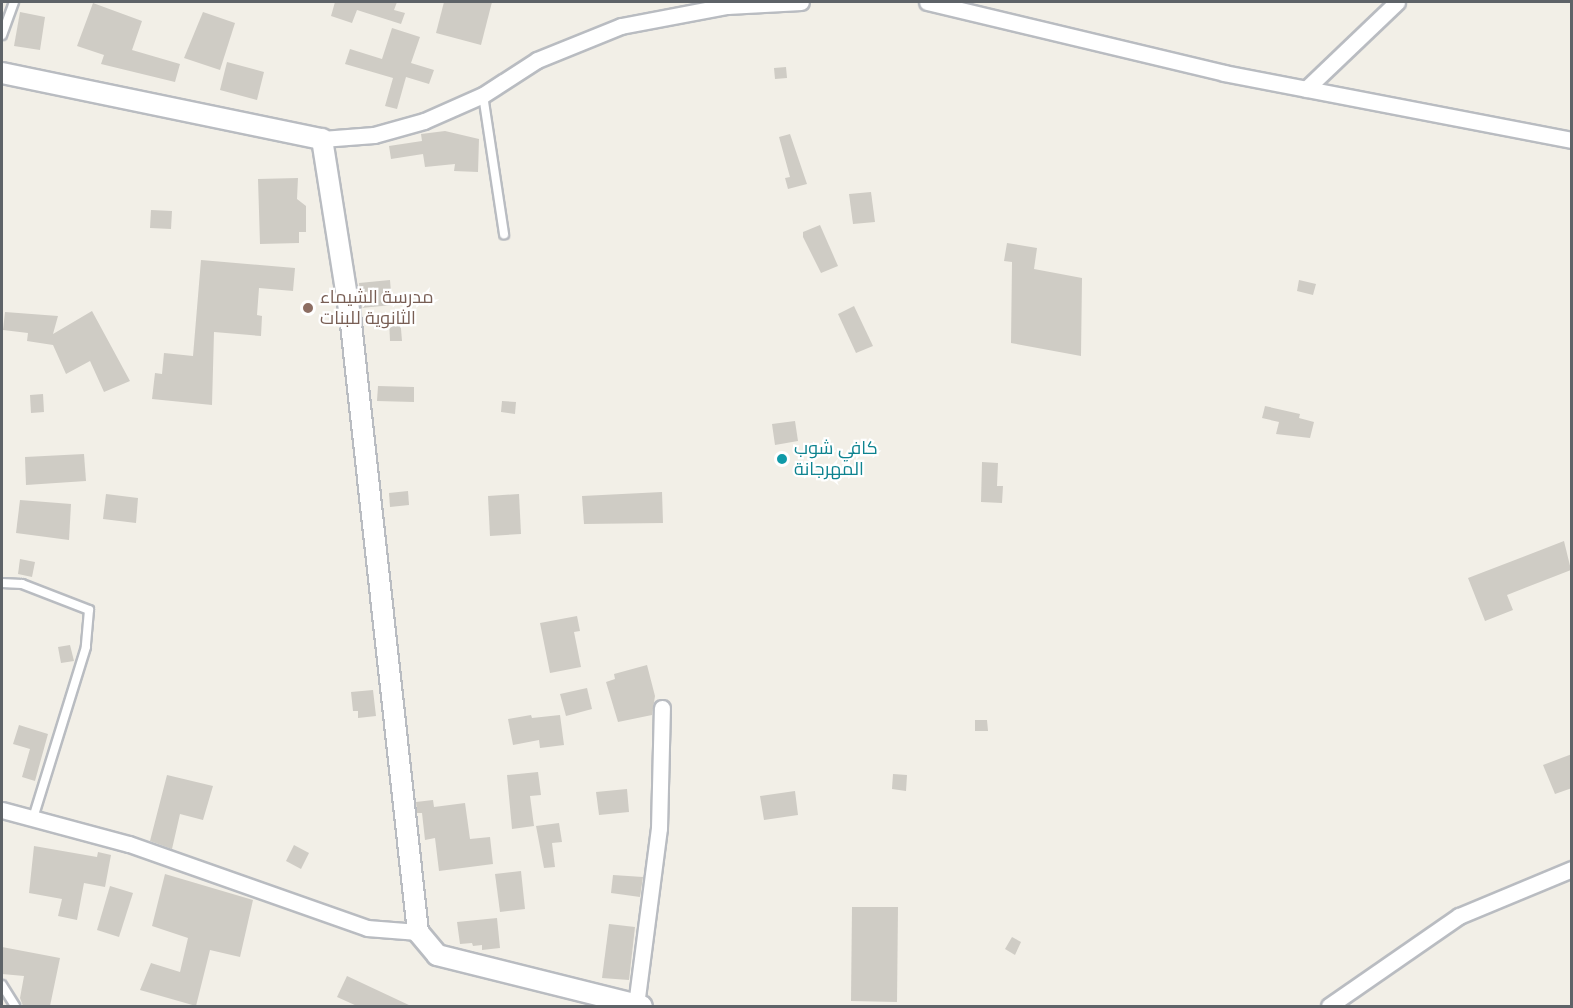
<!DOCTYPE html>
<meta charset="utf-8">
<style>
body{margin:0}
#map{position:relative;width:1573px;height:1008px;overflow:hidden;background:#f2efe7;font-family:Roboto,Cairo,sans-serif}
div>[style]{position:absolute}
.building>*{inset:0;background:#cfccc5}
.roads{filter:drop-shadow(2px 0 #b9bcc1) drop-shadow(-2px 0 #b9bcc1) drop-shadow(0 2px #b9bcc1) drop-shadow(0 -2px #b9bcc1)}
.service>*{height:8px;margin:-4px;padding:0 4px;transform-origin:4px;border-radius:4px;background:#fff}
.minor>*{height:15px;margin:-7.5px;padding:0 7.5px;transform-origin:7.5px;border-radius:7.5px;background:#fff}
.tertiary>*{height:20px;margin:-10px;padding:0 10px;transform-origin:10px;border-radius:10px;background:#fff}
.dots>*{width:16px;height:16px;translate:-50% -50%;box-sizing:border-box;border:3px solid #fff;border-radius:50%}
span{translate:-50% -50%;white-space:nowrap;text-align:center;line-height:1.15;-webkit-text-stroke:4.5px #fff;paint-order:stroke}
.education-label{font-size:18px;color:#785e54}
.left{translate:0 -50%;text-align:left}
.culture-label{font-size:18px;color:#0d838f}
.frame{position:absolute;inset:0;border:3px solid #5e6368;pointer-events:none}
</style>
<div id="map">
<div class="building">
<i style="clip-path:polygon(335px 2px,397px 2px,394px 10px,405px 13px,401px 24px,357px 10px,352px 23px,331px 16px)"></i>
<i style="clip-path:polygon(444px 2px,492px 2px,481px 45px,436px 33px)"></i>
<i style="clip-path:polygon(93px 3px,142px 21px,132px 50px,180px 64px,175px 82px,101px 64px,104px 55px,77px 46px)"></i>
<i style="clip-path:polygon(20px 12px,45px 17px,40px 50px,14px 46px)"></i>
<i style="clip-path:polygon(203px 12px,235px 23px,220px 70px,184px 58px)"></i>
<i style="clip-path:polygon(392px 28px,420px 37px,411px 63px,434px 70px,429px 84px,406px 77px,397px 109px,385px 106px,393px 78px,345px 64px,350px 49px,382px 59px)"></i>
<i style="clip-path:polygon(227px 62px,264px 72px,257px 100px,220px 90px)"></i>
<i style="clip-path:polygon(786px 67px,787px 78px,775px 79px,774px 68px)"></i>
<i style="clip-path:polygon(445px 131px,479px 139px,478px 172px,454px 171px,455px 164px,425px 167px,423px 154px,391px 159px,389px 146px,422px 141px,421px 134px)"></i>
<i style="clip-path:polygon(790px 134px,807px 184px,788px 189px,785px 178px,790px 177px,779px 137px)"></i>
<i style="clip-path:polygon(298px 178px,297px 199px,306px 206px,306px 232px,299px 232px,299px 243px,260px 244px,258px 179px)"></i>
<i style="clip-path:polygon(871px 192px,875px 222px,853px 224px,849px 194px)"></i>
<i style="clip-path:polygon(151px 210px,172px 211px,171px 229px,150px 228px)"></i>
<i style="clip-path:polygon(820px 225px,838px 266px,821px 273px,803px 237px,803px 232px)"></i>
<i style="clip-path:polygon(1007px 243px,1037px 248px,1034px 269px,1082px 278px,1081px 356px,1011px 343px,1012px 262px,1004px 261px)"></i>
<i style="clip-path:polygon(201px 260px,295px 268px,293px 291px,259px 288px,257px 315px,262px 316px,261px 336px,214px 332px,212px 405px,152px 399px,155px 373px,162px 374px,164px 353px,193px 356px)"></i>
<i style="clip-path:polygon(390px 280px,392px 305px,361px 308px,359px 283px)"></i>
<i style="clip-path:polygon(1299px 280px,1316px 284px,1313px 295px,1297px 291px)"></i>
<i style="clip-path:polygon(854px 306px,873px 346px,856px 353px,838px 314px)"></i>
<i style="clip-path:polygon(92px 311px,130px 381px,104px 392px,90px 361px,66px 374px,53px 345px,27px 341px,28px 333px,3px 330px,5px 312px,58px 316px,53px 334px)"></i>
<i style="clip-path:polygon(400px 317px,402px 341px,390px 341px,389px 318px)"></i>
<i style="clip-path:polygon(378px 386px,414px 387px,414px 402px,377px 401px)"></i>
<i style="clip-path:polygon(43px 394px,44px 412px,31px 413px,30px 395px)"></i>
<i style="clip-path:polygon(502px 401px,516px 402px,515px 414px,501px 412px)"></i>
<i style="clip-path:polygon(1265px 406px,1300px 414px,1299px 418px,1314px 422px,1310px 438px,1276px 434px,1279px 422px,1262px 418px)"></i>
<i style="clip-path:polygon(795px 421px,798px 441px,775px 445px,772px 424px)"></i>
<i style="clip-path:polygon(84px 454px,86px 481px,26px 485px,25px 457px)"></i>
<i style="clip-path:polygon(982px 462px,998px 463px,997px 486px,1003px 486px,1002px 503px,981px 502px)"></i>
<i style="clip-path:polygon(408px 491px,409px 505px,390px 507px,389px 493px)"></i>
<i style="clip-path:polygon(662px 492px,663px 523px,584px 524px,582px 496px)"></i>
<i style="clip-path:polygon(106px 494px,138px 498px,136px 523px,103px 519px)"></i>
<i style="clip-path:polygon(519px 494px,521px 534px,490px 536px,488px 496px)"></i>
<i style="clip-path:polygon(20px 500px,71px 504px,69px 540px,16px 533px)"></i>
<i style="clip-path:polygon(1564px 541px,1571px 570px,1507px 595px,1513px 610px,1485px 621px,1468px 578px)"></i>
<i style="clip-path:polygon(20px 559px,35px 562px,32px 577px,18px 574px)"></i>
<i style="clip-path:polygon(577px 616px,580px 631px,574px 632px,581px 667px,550px 673px,540px 623px)"></i>
<i style="clip-path:polygon(70px 645px,74px 661px,61px 663px,58px 647px)"></i>
<i style="clip-path:polygon(647px 665px,655px 696px,652px 715px,618px 722px,606px 682px,615px 679px,614px 674px)"></i>
<i style="clip-path:polygon(587px 688px,592px 709px,566px 716px,560px 694px)"></i>
<i style="clip-path:polygon(373px 690px,376px 716px,358px 718px,358px 711px,353px 711px,351px 692px)"></i>
<i style="clip-path:polygon(531px 715px,532px 718px,560px 715px,564px 745px,540px 748px,539px 740px,513px 745px,508px 719px)"></i>
<i style="clip-path:polygon(975px 720px,987px 720px,988px 731px,975px 731px)"></i>
<i style="clip-path:polygon(19px 725px,48px 734px,35px 781px,22px 777px,30px 749px,13px 744px)"></i>
<i style="clip-path:polygon(1572px 754px,1572px 788px,1555px 794px,1543px 765px)"></i>
<i style="clip-path:polygon(538px 772px,541px 795px,530px 796px,534px 826px,512px 829px,507px 775px)"></i>
<i style="clip-path:polygon(893px 774px,907px 775px,906px 791px,892px 789px)"></i>
<i style="clip-path:polygon(167px 775px,213px 786px,203px 820px,180px 814px,172px 849px,150px 841px)"></i>
<i style="clip-path:polygon(627px 789px,629px 812px,599px 815px,596px 792px)"></i>
<i style="clip-path:polygon(795px 791px,798px 815px,764px 820px,760px 796px)"></i>
<i style="clip-path:polygon(433px 800px,434px 807px,465px 803px,470px 839px,490px 837px,493px 864px,439px 871px,435px 838px,425px 840px,422px 813px,417px 813px,416px 802px)"></i>
<i style="clip-path:polygon(559px 823px,562px 842px,552px 843px,555px 867px,544px 868px,536px 826px)"></i>
<i style="clip-path:polygon(294px 845px,309px 853px,301px 869px,286px 861px)"></i>
<i style="clip-path:polygon(34px 846px,97px 857px,98px 852px,111px 855px,105px 887px,84px 883px,77px 920px,58px 916px,62px 899px,29px 893px)"></i>
<i style="clip-path:polygon(521px 871px,525px 909px,500px 912px,495px 874px)"></i>
<i style="clip-path:polygon(165px 874px,253px 900px,240px 957px,210px 950px,196px 1006px,140px 990px,151px 963px,180px 972px,188px 938px,152px 926px)"></i>
<i style="clip-path:polygon(613px 875px,643px 877px,640px 897px,611px 893px)"></i>
<i style="clip-path:polygon(110px 886px,133px 893px,119px 937px,97px 930px)"></i>
<i style="clip-path:polygon(852px 907px,898px 907px,897px 1002px,851px 1001px)"></i>
<i style="clip-path:polygon(497px 918px,500px 948px,482px 950px,482px 945px,473px 946px,472px 943px,460px 944px,457px 922px)"></i>
<i style="clip-path:polygon(609px 924px,635px 927px,629px 980px,602px 978px)"></i>
<i style="clip-path:polygon(1012px 937px,1021px 942px,1015px 955px,1005px 949px)"></i>
<i style="clip-path:polygon(2px 947px,60px 958px,50px 1006px,23px 1006px,20px 998px,24px 976px,2px 974px)"></i>
<i style="clip-path:polygon(347px 976px,411px 1006px,357px 1006px,337px 997px)"></i>
</div>
<div class="roads">
<div class="service">
<i style="left:2px;top:35px;width:35px;rotate:-70deg"></i>
<i style="left:483px;top:95px;width:141px;rotate:81.4deg"></i>
<i style="left:2px;top:583px;width:20px;rotate:3deg"></i>
<i style="left:22px;top:584px;width:72px;rotate:21.2deg"></i>
<i style="left:89px;top:610px;width:37px;rotate:95deg"></i>
<i style="left:86px;top:647px;width:179px;rotate:107.2deg"></i>
<i style="left:2px;top:985px;width:25px;rotate:58deg"></i>
</div>
<div class="minor">
<i style="left:927px;top:2px;width:305px;rotate:13.4deg"></i>
<i style="left:1224px;top:73px;width:354px;rotate:10.9deg"></i>
<i style="left:1306px;top:89px;width:126px;rotate:-43.7deg"></i>
<i style="left:322px;top:139px;width:52px;rotate:-4.4deg"></i>
<i style="left:374px;top:135px;width:52px;rotate:-15.6deg"></i>
<i style="left:424px;top:121px;width:64px;rotate:-23.8deg"></i>
<i style="left:483px;top:95px;width:64px;rotate:-32.9deg"></i>
<i style="left:537px;top:60px;width:91px;rotate:-22deg"></i>
<i style="left:621px;top:26px;width:108px;rotate:-10.7deg"></i>
<i style="left:727px;top:6px;width:74px;rotate:-3.1deg"></i>
<i style="left:2px;top:810px;width:131px;rotate:15deg"></i>
<i style="left:129px;top:844px;width:252px;rotate:19.4deg"></i>
<i style="left:367px;top:928px;width:51px;rotate:4.5deg"></i>
<i style="left:636px;top:1005px;width:178px;rotate:-82.6deg"></i>
<i style="left:659px;top:828px;width:120px;rotate:-88.6deg"></i>
<i style="left:1329px;top:1006px;width:158px;rotate:-34.7deg"></i>
<i style="left:1459px;top:916px;width:122px;rotate:-22.6deg"></i>
</div>
<div class="tertiary">
<i style="left:2px;top:73px;width:327px;rotate:11.7deg"></i>
<i style="left:322px;top:139px;width:178px;rotate:81deg"></i>
<i style="left:350px;top:315px;width:621px;rotate:83.71deg"></i>
<i style="left:418px;top:932px;width:30px;rotate:50deg"></i>
<i style="left:437px;top:955px;width:211px;rotate:14deg"></i>
</div>
</div>
<div class="dots">
<i style="left:308px;top:308px;background:#8d6e63"></i>
<i style="left:782px;top:459px;background:#0f9aa8"></i>
</div>
<div class="education-label">
<span class="left" style="left:320px;top:308px">مدرسة الشيماء<br>الثانوية للبنات</span>
</div>
<div class="culture-label">
<span class="left" style="left:794px;top:459px">كافي شوب<br>المهرجانة</span>
</div>
<div class="frame"></div>
</div>
